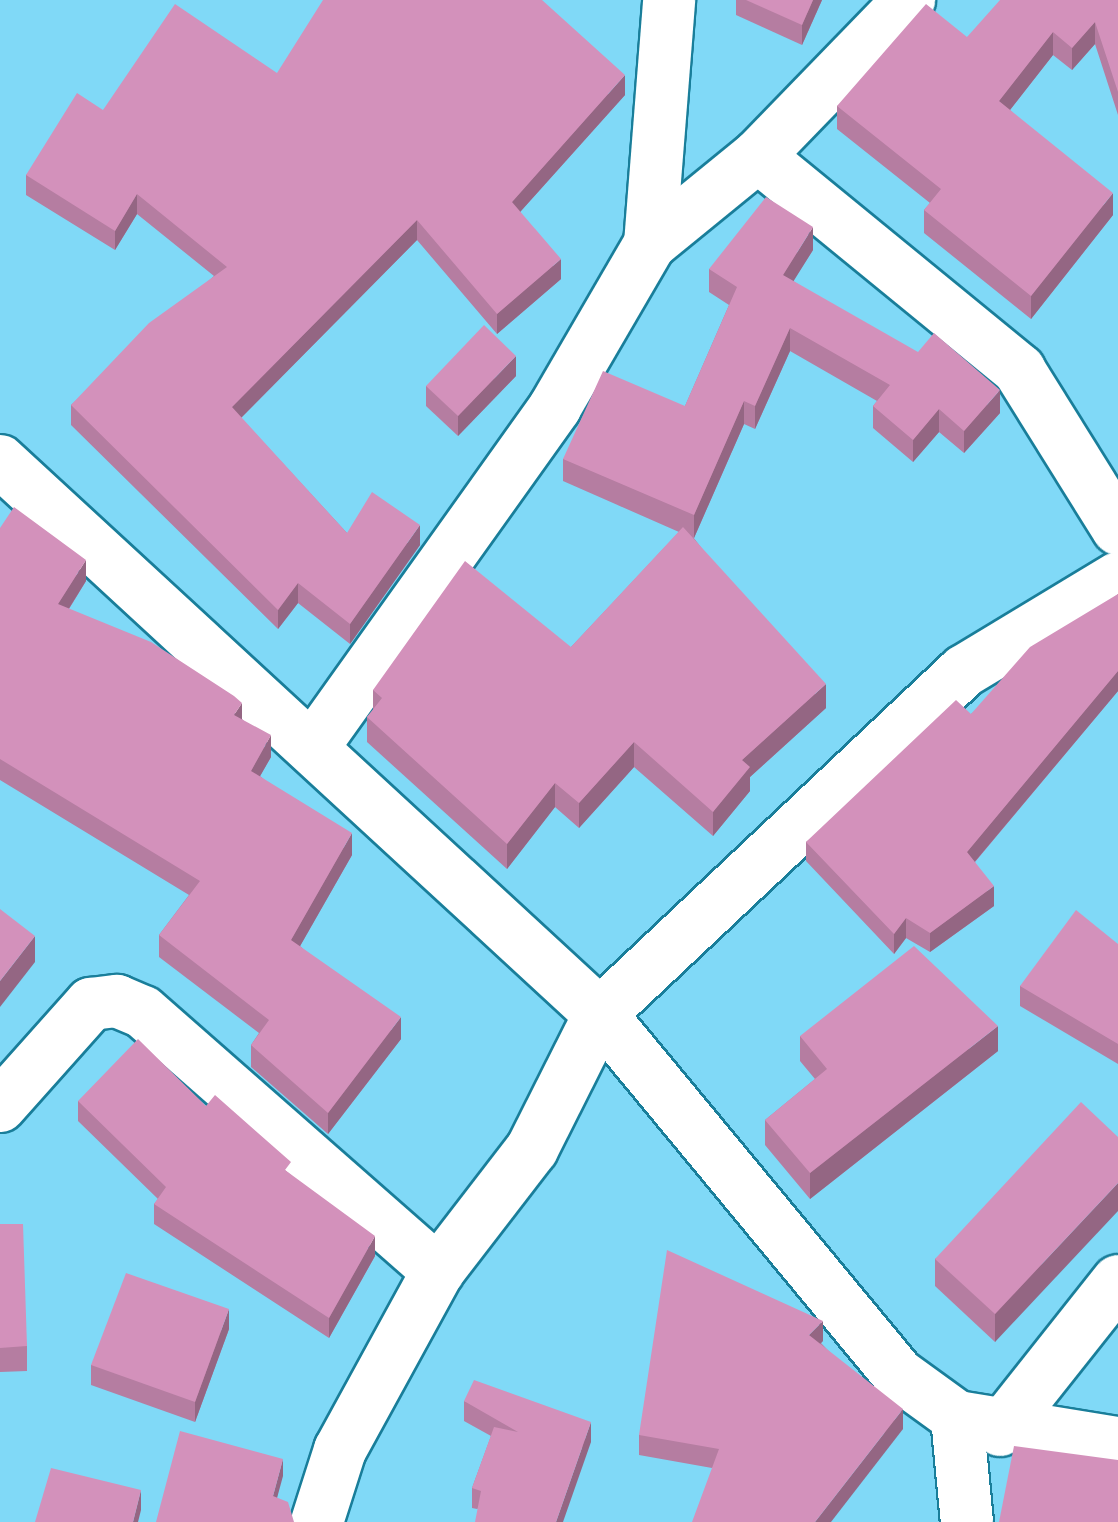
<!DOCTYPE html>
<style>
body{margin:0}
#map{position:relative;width:1118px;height:1522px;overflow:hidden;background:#80d9f7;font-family:"Work Sans",sans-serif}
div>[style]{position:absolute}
.roads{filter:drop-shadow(2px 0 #197e9a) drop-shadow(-2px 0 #197e9a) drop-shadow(0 2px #197e9a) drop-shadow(0 -2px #197e9a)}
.minor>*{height:52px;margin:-26px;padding:0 26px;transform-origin:26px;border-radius:26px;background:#fff}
.wall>*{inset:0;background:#b57da1}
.shaded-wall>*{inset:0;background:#946683}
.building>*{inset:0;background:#d391bb}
span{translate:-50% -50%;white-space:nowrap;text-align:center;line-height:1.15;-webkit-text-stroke:9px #80d9f7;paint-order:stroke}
</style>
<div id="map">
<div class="roads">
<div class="minor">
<i style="left:758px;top:156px;width:338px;rotate:39.3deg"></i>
<i style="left:1019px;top:370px;width:187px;rotate:58.1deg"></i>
<i style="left:650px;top:244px;width:245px;rotate:-85.5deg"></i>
<i style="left:0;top:461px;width:816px;rotate:42.67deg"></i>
<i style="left:600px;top:1014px;width:469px;rotate:50.4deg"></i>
<i style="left:899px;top:1375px;width:72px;rotate:35.9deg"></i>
<i style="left:957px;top:1417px;width:163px;rotate:9.2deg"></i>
<i style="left:315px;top:744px;width:414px;rotate:-54.5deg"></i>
<i style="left:555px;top:407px;width:189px;rotate:-59.8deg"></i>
<i style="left:650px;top:244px;width:139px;rotate:-39.2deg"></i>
<i style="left:758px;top:156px;width:217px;rotate:-45.9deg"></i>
<i style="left:0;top:1106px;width:137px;rotate:-48.3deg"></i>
<i style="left:91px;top:1004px;width:26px;rotate:-7deg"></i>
<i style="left:117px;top:1001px;width:28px;rotate:23deg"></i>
<i style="left:143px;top:1012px;width:393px;rotate:41.3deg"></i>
<i style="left:957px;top:1417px;width:105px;rotate:84.6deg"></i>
<i style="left:1000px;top:1430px;width:190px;rotate:-51.6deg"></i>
<i style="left:317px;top:1522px;width:76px;rotate:-72.3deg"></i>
<i style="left:340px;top:1450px;width:204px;rotate:-61.3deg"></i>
<i style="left:438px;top:1271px;width:154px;rotate:-52.4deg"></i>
<i style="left:532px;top:1149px;width:151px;rotate:-63.3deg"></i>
<i style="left:600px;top:1014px;width:500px;rotate:-43.3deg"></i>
<i style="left:964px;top:671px;width:180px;rotate:-31.1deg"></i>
</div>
</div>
<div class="wall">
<i style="clip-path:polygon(736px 0,822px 0,802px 45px,736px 15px)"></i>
<i style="clip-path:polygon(1118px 0,1118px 115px,1095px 44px,1072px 70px,1053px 55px,1010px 110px,1113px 215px,1031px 319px,924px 233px,924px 210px,930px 203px,837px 129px,837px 106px,967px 37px)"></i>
<i style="clip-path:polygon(277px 73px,625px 95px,520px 212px,561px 279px,497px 334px,417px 240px,241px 418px,347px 533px,420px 545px,350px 644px,298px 603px,278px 629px,71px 425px,71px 405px,214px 276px,137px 214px,115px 250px,26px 195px,26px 175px,103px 110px)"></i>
<i style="clip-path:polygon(813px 250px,793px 281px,1000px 413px,964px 453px,939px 432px,913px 462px,873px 428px,873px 406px,877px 401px,790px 351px,755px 429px,744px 424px,694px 538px,693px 537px,826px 708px,750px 777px,750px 791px,713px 836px,634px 767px,579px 828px,555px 807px,507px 869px,367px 742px,367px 717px,373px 710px,373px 690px,571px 647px,679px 532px,563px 481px,563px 459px,685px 406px,729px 305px,709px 292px,709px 269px)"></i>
<i style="clip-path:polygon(516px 376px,458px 436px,426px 406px,426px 386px)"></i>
<i style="clip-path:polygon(0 528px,86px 581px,69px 609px,242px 719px,271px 757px,260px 776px,352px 855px,300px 946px,401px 1039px,328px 1134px,251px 1067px,251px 1045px,259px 1033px,159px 957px,159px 935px,189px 895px,0 780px)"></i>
<i style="clip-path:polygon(1118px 594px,1118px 691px,975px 862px,994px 906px,930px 952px,906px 938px,894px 954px,806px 861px,806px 842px,971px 714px)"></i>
<i style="clip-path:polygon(1118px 944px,1118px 1064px,1020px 1006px,1020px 986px)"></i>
<i style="clip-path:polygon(800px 1036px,998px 1051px,810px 1199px,765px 1145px,765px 1120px,815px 1079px,800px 1061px)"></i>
<i style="clip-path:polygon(78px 1101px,206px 1106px,291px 1175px,375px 1256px,329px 1338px,154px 1224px,154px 1204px,158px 1199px,78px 1121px)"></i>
<i style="clip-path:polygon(1118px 1137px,995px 1342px,935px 1286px,935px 1259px)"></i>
<i style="clip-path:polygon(0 1224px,27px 1346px,27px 1371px,0 1372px)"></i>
<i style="clip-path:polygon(229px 1329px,195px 1422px,91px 1385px,91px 1365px)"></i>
<i style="clip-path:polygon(823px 1341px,821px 1343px,903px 1429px,712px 1468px,639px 1455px,639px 1435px)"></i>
<i style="clip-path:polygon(464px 1401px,591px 1442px,477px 1509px,472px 1508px,472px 1488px,491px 1436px,464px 1421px)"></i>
</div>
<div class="shaded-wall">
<i style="clip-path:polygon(813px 0,822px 0,802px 45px,802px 25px)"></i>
<i style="clip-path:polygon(1095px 22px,1095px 44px,1072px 70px,1072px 48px)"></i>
<i style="clip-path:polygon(1053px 32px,1053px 55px,999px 124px,999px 101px)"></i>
<i style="clip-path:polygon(625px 75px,625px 95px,512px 221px,512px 202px)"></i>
<i style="clip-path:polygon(1113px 193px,1113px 215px,1031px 319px,1031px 296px)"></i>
<i style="clip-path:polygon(137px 194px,137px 214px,115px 250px,115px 231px)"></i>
<i style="clip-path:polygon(417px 220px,417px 240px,232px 427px,232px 407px)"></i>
<i style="clip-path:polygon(813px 227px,813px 250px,783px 298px,783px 275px)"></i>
<i style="clip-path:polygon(561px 259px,561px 279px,497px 334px,497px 314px)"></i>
<i style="clip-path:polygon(790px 328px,790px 351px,755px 429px,755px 406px)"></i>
<i style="clip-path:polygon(516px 356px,516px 376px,458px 436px,458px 416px)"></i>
<i style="clip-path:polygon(1000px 390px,1000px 413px,964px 453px,964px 431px)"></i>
<i style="clip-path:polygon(744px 401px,744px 424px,694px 538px,694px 515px)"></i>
<i style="clip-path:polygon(939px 409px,939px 432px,913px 462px,913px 440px)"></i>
<i style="clip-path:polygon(420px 525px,420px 545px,350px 644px,350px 624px)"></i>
<i style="clip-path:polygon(86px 560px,86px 581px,58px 626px,58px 604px)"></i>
<i style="clip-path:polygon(298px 583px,298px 603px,278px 629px,278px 610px)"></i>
<i style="clip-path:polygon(1118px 671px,1118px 691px,967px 871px,967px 852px)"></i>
<i style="clip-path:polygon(826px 684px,826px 708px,750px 777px,750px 791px,713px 836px,713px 812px,742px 760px)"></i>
<i style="clip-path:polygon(242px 703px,242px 724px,234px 715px)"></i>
<i style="clip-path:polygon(271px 735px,271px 757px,251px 792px,251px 771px)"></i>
<i style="clip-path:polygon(634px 742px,634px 767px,579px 828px,579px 803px)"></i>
<i style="clip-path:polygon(555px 783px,555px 807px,507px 869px,507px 844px)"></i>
<i style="clip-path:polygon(352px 833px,352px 855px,291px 962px,291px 940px)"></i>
<i style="clip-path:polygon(994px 886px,994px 906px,930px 952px,930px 933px)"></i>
<i style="clip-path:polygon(906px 918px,906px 938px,894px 954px,894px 934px)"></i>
<i style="clip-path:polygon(35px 936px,35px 962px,0 1007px,0 981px)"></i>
<i style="clip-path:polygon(401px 1017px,401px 1039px,328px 1134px,328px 1113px)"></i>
<i style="clip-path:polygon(998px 1026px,998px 1051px,810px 1199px,810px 1173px)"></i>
<i style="clip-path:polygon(1118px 1183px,1118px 1211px,995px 1342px,995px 1314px)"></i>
<i style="clip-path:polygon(375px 1236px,375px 1256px,329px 1338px,329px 1318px)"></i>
<i style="clip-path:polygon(229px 1309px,229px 1329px,195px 1422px,195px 1402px)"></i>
<i style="clip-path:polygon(823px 1321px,823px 1341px,809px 1355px,809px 1335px)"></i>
<i style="clip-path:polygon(903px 1409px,903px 1429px,831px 1522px,815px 1522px)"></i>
<i style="clip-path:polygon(591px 1422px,591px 1442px,563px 1522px,556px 1522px)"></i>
<i style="clip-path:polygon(283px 1459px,283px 1476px,273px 1513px,273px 1496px)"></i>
<i style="clip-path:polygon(141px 1490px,141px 1510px,138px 1522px,133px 1522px)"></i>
</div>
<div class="building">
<i style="clip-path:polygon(323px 0,542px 0,625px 75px,512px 202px,561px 259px,497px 314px,417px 220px,232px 407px,347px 533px,372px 492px,420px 525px,350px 624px,298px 583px,278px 610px,71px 405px,149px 323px,227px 267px,137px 194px,115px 231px,26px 175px,77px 93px,103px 110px,175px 4px,277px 73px)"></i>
<i style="clip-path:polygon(746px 0,813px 0,802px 25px)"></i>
<i style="clip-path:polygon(1000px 0,1118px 0,1118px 92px,1095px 22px,1072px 48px,1053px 32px,999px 101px,1113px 193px,1031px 296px,924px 210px,941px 189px,837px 106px,926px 4px,967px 37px)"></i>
<i style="clip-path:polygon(766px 197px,813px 227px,783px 275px,918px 352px,934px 333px,1000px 390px,964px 431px,939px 409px,913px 440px,873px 406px,890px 385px,790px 328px,755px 406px,744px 401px,694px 515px,563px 459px,603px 371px,685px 406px,737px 287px,709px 269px)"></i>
<i style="clip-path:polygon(484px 325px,516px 356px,458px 416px,426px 386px)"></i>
<i style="clip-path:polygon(14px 507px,86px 560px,58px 604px,151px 642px,234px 696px,242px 703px,234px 715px,271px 735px,251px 771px,352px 833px,291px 940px,401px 1017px,328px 1113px,251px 1045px,269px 1020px,159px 935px,200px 881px,0 759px,0 528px)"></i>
<i style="clip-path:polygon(683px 527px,826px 684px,742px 760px,750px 767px,713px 812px,634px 742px,579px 803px,555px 783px,507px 844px,367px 717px,382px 698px,373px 690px,465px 561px,571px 647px)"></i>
<i style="clip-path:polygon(1118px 594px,1118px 671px,967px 852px,994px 886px,930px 933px,906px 918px,894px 934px,806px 842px,956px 700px,971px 714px,1030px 647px)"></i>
<i style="clip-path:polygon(0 909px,35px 936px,0 981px)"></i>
<i style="clip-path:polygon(1076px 910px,1118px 944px,1118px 1044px,1020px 986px)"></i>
<i style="clip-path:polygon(914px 946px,998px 1026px,810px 1173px,765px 1120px,827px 1069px,800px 1036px)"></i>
<i style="clip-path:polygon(138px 1039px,206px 1106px,215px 1095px,291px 1162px,285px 1170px,375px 1236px,329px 1318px,154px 1204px,166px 1187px,78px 1101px)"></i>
<i style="clip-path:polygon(1081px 1102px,1118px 1137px,1118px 1183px,995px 1314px,935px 1259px)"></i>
<i style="clip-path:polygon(0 1224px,23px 1224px,27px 1346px,0 1348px)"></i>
<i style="clip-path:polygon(667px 1250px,823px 1321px,809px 1335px,903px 1409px,815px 1522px,692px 1522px,719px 1449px,639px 1435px)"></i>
<i style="clip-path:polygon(126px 1273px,229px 1309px,195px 1402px,91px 1365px)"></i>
<i style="clip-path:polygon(474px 1380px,591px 1422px,556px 1522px,475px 1522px,481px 1491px,472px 1488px,494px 1427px,518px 1432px,464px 1401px)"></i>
<i style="clip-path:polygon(180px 1431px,283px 1459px,273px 1496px,288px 1502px,294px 1522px,156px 1522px)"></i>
<i style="clip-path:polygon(1014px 1446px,1118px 1460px,1118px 1522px,999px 1522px)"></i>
<i style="clip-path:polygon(51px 1468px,141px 1490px,133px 1522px,35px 1522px)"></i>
</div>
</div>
